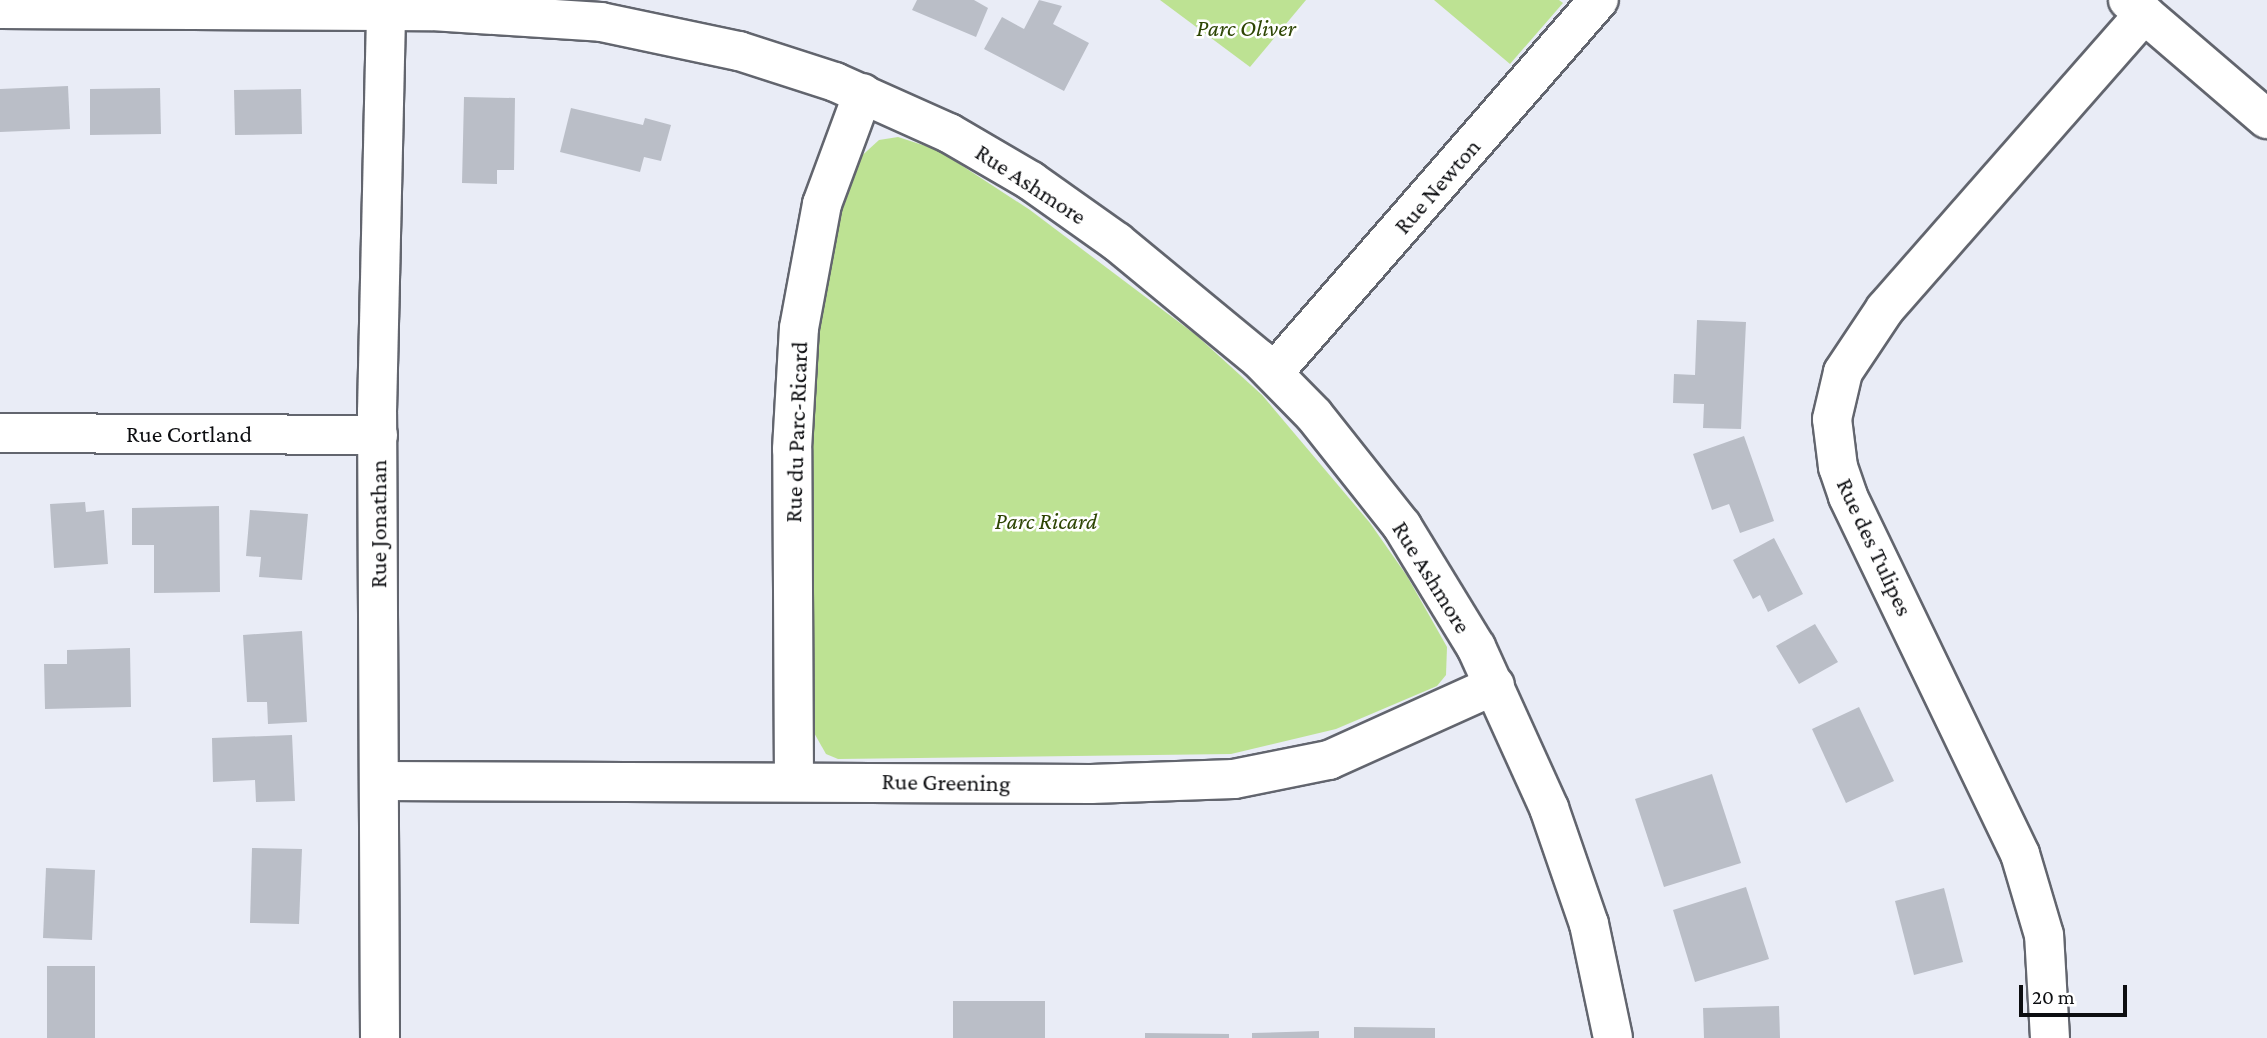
<!DOCTYPE html>
<style>
body{margin:0}
#map{position:relative;width:2267px;height:1038px;overflow:hidden;background:#e9ecf6;font-family:"Crimson Pro",serif}
div>[style]{position:absolute}
.green>*{inset:0;background:#bde293}
.building>*{inset:0;background:#babec7}
.roads{filter:drop-shadow(2px 0 #62656e) drop-shadow(-2px 0 #62656e) drop-shadow(0 2px #62656e) drop-shadow(0 -2px #62656e)}
.minor>*{height:38px;margin:-19px;padding:0 19px;transform-origin:19px;border-radius:19px;background:#fff}
span{translate:-50% -50%;white-space:nowrap;text-align:center;line-height:1.15;-webkit-text-stroke:5px #fff;paint-order:stroke}
.park-label{font-size:24px;color:#2d4503;font-style:italic}
.street-label{font-size:24px;color:#0d0e11}
.scale{position:absolute;left:2019px;top:985px;width:108px;height:32px;box-sizing:border-box;border:4px solid #0d0e11;border-top:0;padding-left:9px;font-size:21px;line-height:24px;white-space:nowrap;color:#0d0e11;-webkit-text-stroke:5px #fff;paint-order:stroke}
</style>
<div id="map">
<div class="green">
<i style="clip-path:polygon(1160px 0,1306px 0,1250px 67px)"></i>
<i style="clip-path:polygon(1434px 0,1559px 0,1563px 3px,1510px 64px)"></i>
<i style="clip-path:polygon(898px 137px,938px 150px,1030px 210px,1196px 335px,1262px 395px,1370px 523px,1407px 576px,1447px 647px,1446px 675px,1437px 686px,1336px 729px,1231px 754px,838px 759px,826px 754px,809px 724px,808px 522px,816px 321px,842px 194px,856px 161px,879px 140px)"></i>
</div>
<div class="building">
<i style="clip-path:polygon(917px 0,974px 0,988px 8px,976px 37px,912px 10px)"></i>
<i style="clip-path:polygon(1039px 0,1062px 6px,1053px 24px,1089px 43px,1064px 91px,984px 49px,1002px 17px,1024px 29px)"></i>
<i style="clip-path:polygon(68px 86px,70px 129px,0 132px,0 89px)"></i>
<i style="clip-path:polygon(160px 88px,161px 134px,90px 135px,90px 89px)"></i>
<i style="clip-path:polygon(301px 89px,302px 134px,235px 135px,234px 90px)"></i>
<i style="clip-path:polygon(464px 97px,515px 98px,514px 170px,497px 170px,497px 184px,462px 183px)"></i>
<i style="clip-path:polygon(571px 108px,643px 125px,645px 118px,671px 125px,661px 161px,644px 157px,640px 172px,560px 152px)"></i>
<i style="clip-path:polygon(1697px 320px,1746px 322px,1741px 429px,1703px 428px,1704px 404px,1673px 403px,1674px 374px,1695px 375px)"></i>
<i style="clip-path:polygon(1744px 436px,1774px 521px,1740px 533px,1729px 504px,1712px 510px,1693px 454px)"></i>
<i style="clip-path:polygon(85px 502px,86px 512px,104px 510px,108px 564px,54px 568px,50px 504px)"></i>
<i style="clip-path:polygon(219px 506px,220px 592px,154px 593px,154px 545px,132px 545px,132px 508px)"></i>
<i style="clip-path:polygon(250px 510px,308px 514px,302px 580px,259px 577px,261px 557px,246px 556px)"></i>
<i style="clip-path:polygon(1774px 538px,1803px 594px,1768px 612px,1760px 595px,1753px 599px,1733px 560px)"></i>
<i style="clip-path:polygon(1815px 624px,1838px 662px,1799px 684px,1776px 646px)"></i>
<i style="clip-path:polygon(302px 631px,307px 722px,268px 724px,267px 702px,247px 702px,243px 635px)"></i>
<i style="clip-path:polygon(130px 648px,131px 707px,45px 709px,44px 664px,67px 664px,67px 650px)"></i>
<i style="clip-path:polygon(1859px 707px,1894px 781px,1846px 803px,1812px 729px)"></i>
<i style="clip-path:polygon(292px 735px,295px 801px,256px 802px,255px 780px,213px 782px,212px 738px)"></i>
<i style="clip-path:polygon(1712px 774px,1741px 863px,1664px 887px,1635px 799px)"></i>
<i style="clip-path:polygon(252px 848px,302px 849px,299px 924px,250px 923px)"></i>
<i style="clip-path:polygon(46px 868px,95px 870px,92px 940px,43px 938px)"></i>
<i style="clip-path:polygon(1746px 887px,1769px 959px,1695px 982px,1673px 910px)"></i>
<i style="clip-path:polygon(1944px 888px,1963px 962px,1914px 975px,1895px 901px)"></i>
<i style="clip-path:polygon(47px 966px,95px 966px,95px 1038px,47px 1038px)"></i>
<i style="clip-path:polygon(953px 1001px,1045px 1001px,1045px 1038px,953px 1038px)"></i>
<i style="clip-path:polygon(1779px 1006px,1780px 1038px,1704px 1038px,1703px 1008px)"></i>
<i style="clip-path:polygon(1354px 1027px,1435px 1028px,1435px 1038px,1354px 1038px)"></i>
<i style="clip-path:polygon(1319px 1031px,1319px 1038px,1252px 1038px,1252px 1033px)"></i>
<i style="clip-path:polygon(1145px 1033px,1229px 1034px,1229px 1038px,1145px 1038px)"></i>
</div>
<div class="roads">
<div class="minor">
<i style="left:2128px;top:0;width:183px;rotate:40.6deg"></i>
<i style="left:0;top:9px;width:432px;rotate:0.3deg"></i>
<i style="left:432px;top:11px;width:169px;rotate:3.7deg"></i>
<i style="left:601px;top:22px;width:141px;rotate:11.9deg"></i>
<i style="left:739px;top:51px;width:101px;rotate:17.9deg"></i>
<i style="left:835px;top:82px;width:125px;rotate:24.1deg"></i>
<i style="left:949px;top:133px;width:95px;rotate:30.3deg"></i>
<i style="left:1031px;top:181px;width:105px;rotate:35.3deg"></i>
<i style="left:1117px;top:242px;width:184px;rotate:39.5deg"></i>
<i style="left:1259px;top:359px;width:78px;rotate:45.5deg"></i>
<i style="left:1314px;top:415px;width:142px;rotate:51.6deg"></i>
<i style="left:1402px;top:526px;width:142px;rotate:58.6deg"></i>
<i style="left:1476px;top:647px;width:177px;rotate:65.6deg"></i>
<i style="left:1549px;top:808px;width:123px;rotate:71deg"></i>
<i style="left:1589px;top:924px;width:116px;rotate:78.1deg"></i>
<i style="left:1274px;top:372px;width:494px;rotate:-48.9deg"></i>
<i style="left:0;top:433px;width:378px;rotate:0.3deg"></i>
<i style="left:380px;top:781px;width:711px;rotate:0.24deg"></i>
<i style="left:1091px;top:784px;width:143px;rotate:-2deg"></i>
<i style="left:1234px;top:779px;width:97px;rotate:-11.3deg"></i>
<i style="left:1329px;top:760px;width:182px;rotate:-24.3deg"></i>
<i style="left:794px;top:781px;width:332px;rotate:-90.3deg"></i>
<i style="left:792px;top:449px;width:121px;rotate:-86.7deg"></i>
<i style="left:799px;top:328px;width:126px;rotate:-79.5deg"></i>
<i style="left:822px;top:204px;width:118px;rotate:-69.7deg"></i>
<i style="left:380px;top:1038px;width:626px;rotate:-90.27deg"></i>
<i style="left:377px;top:412px;width:402px;rotate:-88.7deg"></i>
<i style="left:2050px;top:1038px;width:103px;rotate:-93.3deg"></i>
<i style="left:2044px;top:935px;width:84px;rotate:-106.5deg"></i>
<i style="left:2020px;top:854px;width:397px;rotate:-115.7deg"></i>
<i style="left:1848px;top:496px;width:31px;rotate:-109deg"></i>
<i style="left:1838px;top:467px;width:48px;rotate:-97.1deg"></i>
<i style="left:1832px;top:419px;width:48px;rotate:-76.8deg"></i>
<i style="left:1843px;top:372px;width:76px;rotate:-56.3deg"></i>
<i style="left:1885px;top:309px;width:393px;rotate:-48.7deg"></i>
</div>
</div>
<div class="park-label">
<span style="left:1246px;top:28px">Parc Oliver</span>
<span style="left:1046px;top:521px">Parc Ricard</span>
</div>
<div class="street-label">
<span style="left:1031px;top:184px;rotate:33deg">Rue Ashmore</span>
<span style="left:1437px;top:186px;rotate:-49deg">Rue Newton</span>
<span style="left:796px;top:432px;rotate:-88deg">Rue du Parc-Ricard</span>
<span style="left:189px;top:434px">Rue Cortland</span>
<span style="left:378px;top:524px;rotate:-90deg">Rue Jonathan</span>
<span style="left:1875px;top:547px;rotate:65deg">Rue des Tulipes</span>
<span style="left:1432px;top:577px;rotate:58deg">Rue Ashmore</span>
<span style="left:946px;top:782px;rotate:1deg">Rue Greening</span>
</div>
<div class="scale">20 m</div>
</div>
